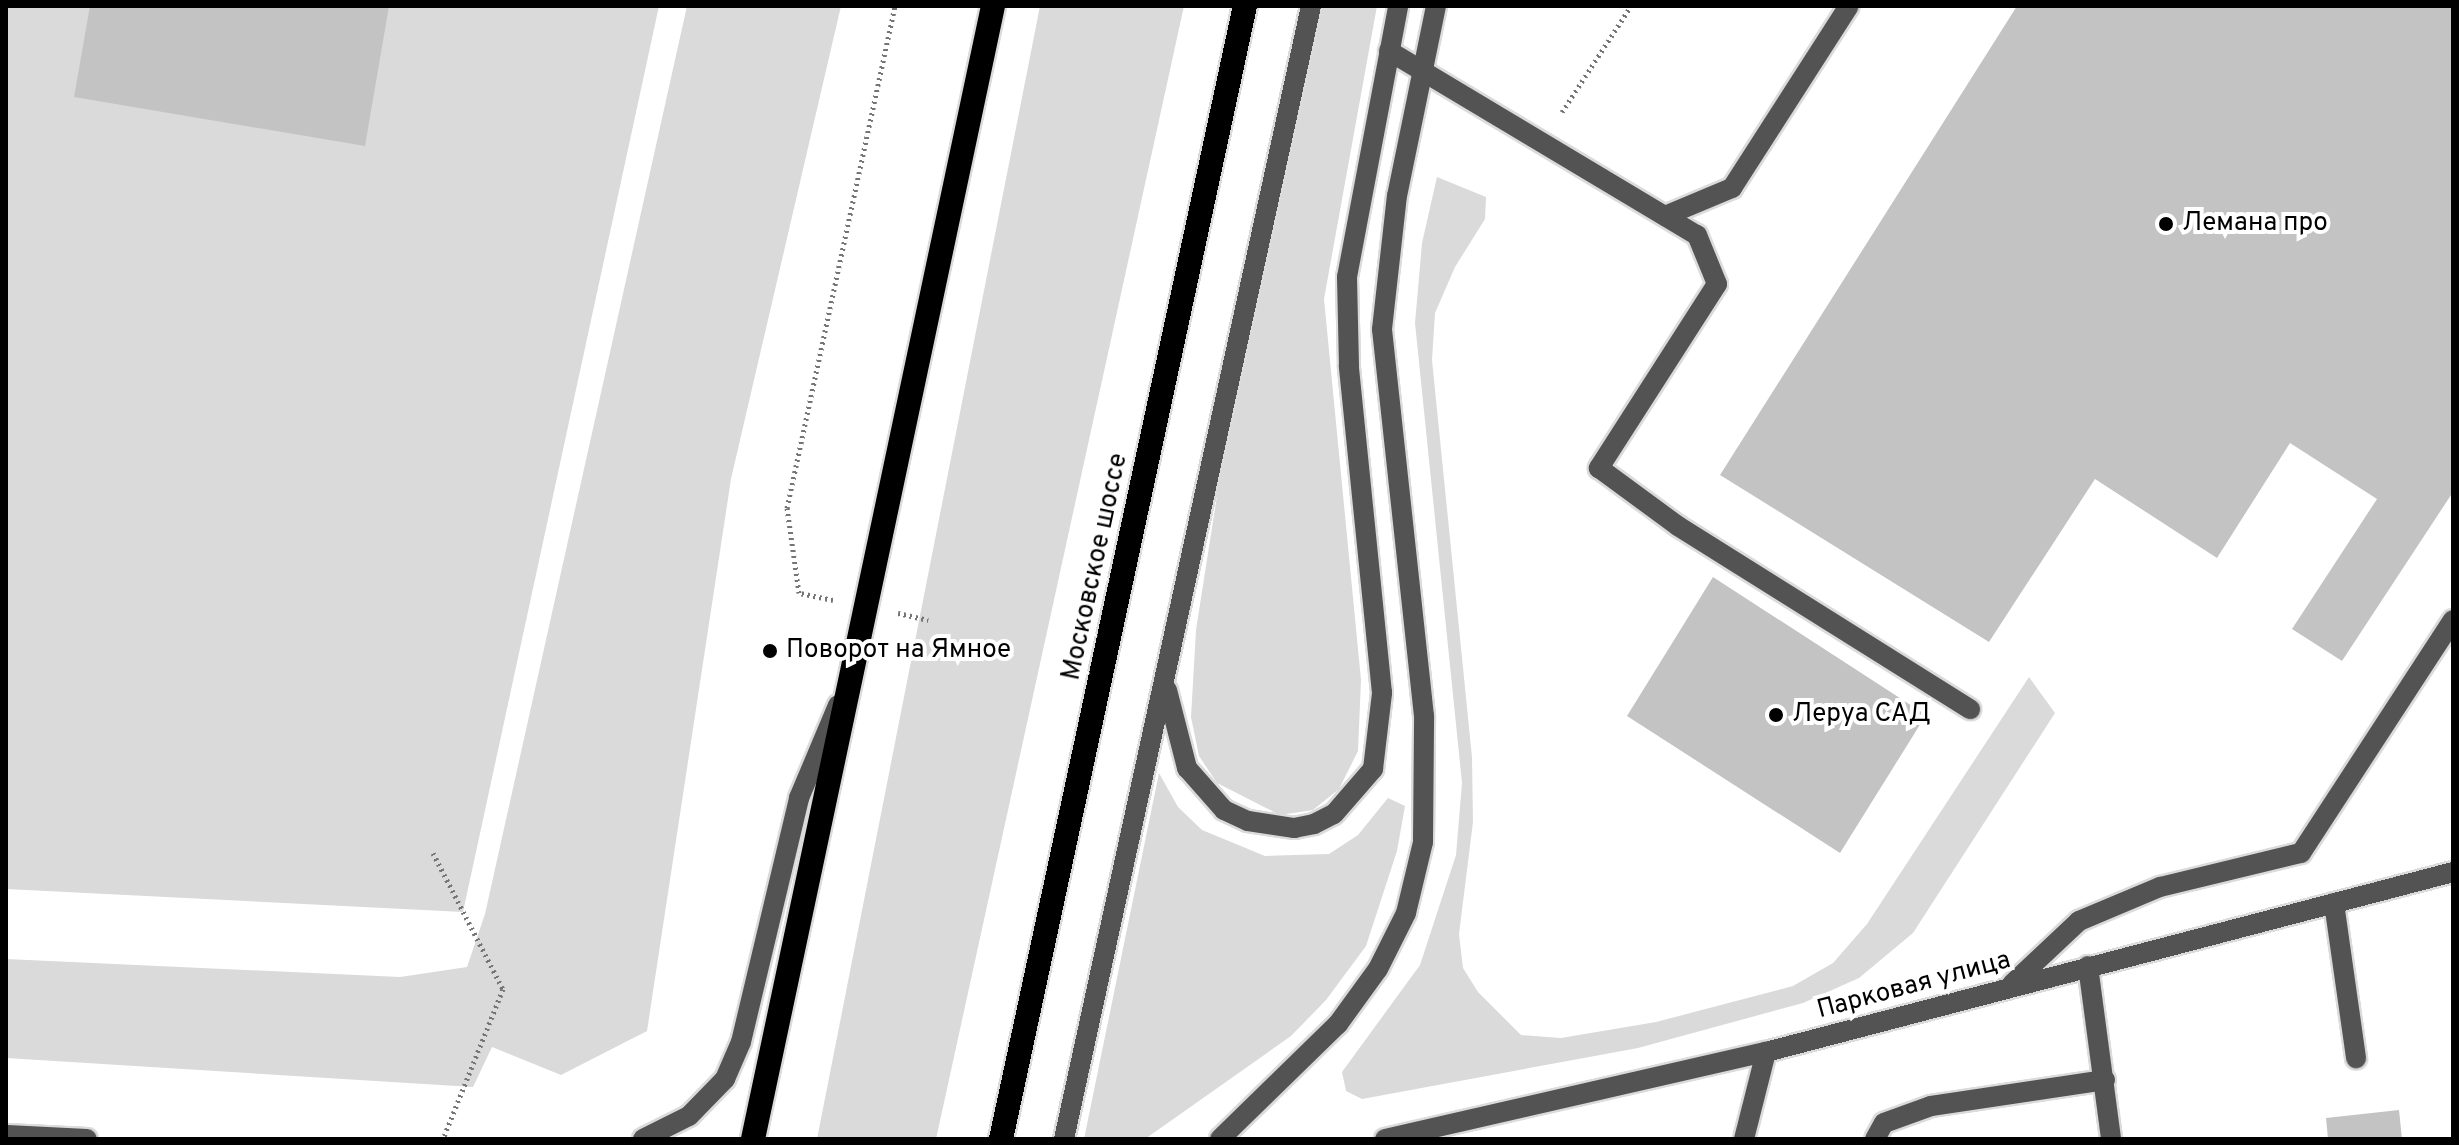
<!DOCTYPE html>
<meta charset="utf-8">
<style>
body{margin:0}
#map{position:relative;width:2459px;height:1145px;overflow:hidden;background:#fff;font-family:Overpass,sans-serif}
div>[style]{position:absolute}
.green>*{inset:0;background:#dadada}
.building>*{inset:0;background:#c3c3c3}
.path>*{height:5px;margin-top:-2.5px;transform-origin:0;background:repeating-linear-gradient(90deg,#757575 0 2px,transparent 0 6px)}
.roads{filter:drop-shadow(2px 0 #dbdbdb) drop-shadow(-2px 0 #dbdbdb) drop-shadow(0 2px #dbdbdb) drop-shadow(0 -2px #dbdbdb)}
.minor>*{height:20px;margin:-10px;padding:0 10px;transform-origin:10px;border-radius:10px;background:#535353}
.highway>*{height:24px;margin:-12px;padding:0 12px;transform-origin:12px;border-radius:12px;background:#000}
.dots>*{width:22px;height:22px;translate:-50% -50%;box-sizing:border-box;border:4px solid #fff;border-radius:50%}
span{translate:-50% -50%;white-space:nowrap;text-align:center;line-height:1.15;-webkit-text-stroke:8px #fff;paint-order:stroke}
.poi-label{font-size:26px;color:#000}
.left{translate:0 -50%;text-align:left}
.street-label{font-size:26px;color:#000}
.frame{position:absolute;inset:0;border:8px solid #000;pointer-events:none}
</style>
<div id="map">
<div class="green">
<i style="clip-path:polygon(6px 6px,659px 6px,463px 912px,6px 889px)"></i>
<i style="clip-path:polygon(687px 6px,841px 6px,731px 479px,647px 1031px,561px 1075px,492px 1047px,473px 1087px,6px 1058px,6px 959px,400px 977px,467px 967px,485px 914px)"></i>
<i style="clip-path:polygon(1040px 6px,1184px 6px,936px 1139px,817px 1139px)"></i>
<i style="clip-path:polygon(1320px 6px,1377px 6px,1324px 299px,1361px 680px,1358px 751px,1339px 789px,1313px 810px,1280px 815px,1217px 783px,1199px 756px,1191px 717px,1196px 630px,1219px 483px)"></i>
<i style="clip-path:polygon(1437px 177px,1486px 197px,1485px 219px,1455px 267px,1435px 313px,1432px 360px,1472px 757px,1473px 822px,1459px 934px,1463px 968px,1478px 992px,1521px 1035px,1561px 1038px,1656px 1022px,1793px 986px,1833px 963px,1867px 924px,2029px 677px,2055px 713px,1913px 933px,1859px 978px,1803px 1003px,1638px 1048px,1362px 1099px,1346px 1091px,1342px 1072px,1420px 965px,1456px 855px,1462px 783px,1415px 323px,1422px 243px)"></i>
<i style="clip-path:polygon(1159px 773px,1178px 807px,1202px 830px,1265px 856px,1329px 854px,1358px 835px,1388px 798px,1405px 806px,1397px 851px,1366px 946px,1326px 1000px,1291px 1036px,1145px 1139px,1084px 1139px)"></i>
</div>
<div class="building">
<i style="clip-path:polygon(90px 6px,389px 6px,365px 146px,74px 97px)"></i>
<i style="clip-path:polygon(2017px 6px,2453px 6px,2453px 492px,2342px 661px,2292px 629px,2377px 499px,2290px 443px,2217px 558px,2095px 479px,1989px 642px,1720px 475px)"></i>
<i style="clip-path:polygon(1713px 577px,1926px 715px,1840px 853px,1627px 716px)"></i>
<i style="clip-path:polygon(2399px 1110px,2402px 1139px,2328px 1139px,2326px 1118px)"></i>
</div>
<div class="path">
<i style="left:1562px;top:112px;width:126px;rotate:-56.9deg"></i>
<i style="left:833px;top:600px;width:35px;rotate:-168deg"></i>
<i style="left:799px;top:593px;width:86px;rotate:-98deg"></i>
<i style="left:787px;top:508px;width:513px;rotate:-77.86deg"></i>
<i style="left:898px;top:613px;width:31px;rotate:13deg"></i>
<i style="left:433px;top:853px;width:153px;rotate:62.8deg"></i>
<i style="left:503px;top:989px;width:162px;rotate:111.8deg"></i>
</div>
<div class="roads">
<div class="minor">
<i style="left:1389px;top:51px;width:359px;rotate:30.9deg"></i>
<i style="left:1697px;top:235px;width:53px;rotate:67.8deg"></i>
<i style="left:1717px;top:284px;width:219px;rotate:122.7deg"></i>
<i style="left:1599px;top:468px;width:98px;rotate:36.3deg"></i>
<i style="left:1678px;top:526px;width:345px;rotate:32.1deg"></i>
<i style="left:1665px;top:216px;width:73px;rotate:-22.7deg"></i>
<i style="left:1732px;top:188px;width:216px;rotate:-57.3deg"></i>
<i style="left:1167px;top:690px;width:81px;rotate:75.6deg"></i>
<i style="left:1187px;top:768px;width:56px;rotate:48.6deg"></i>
<i style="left:1224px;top:810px;width:26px;rotate:25deg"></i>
<i style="left:1248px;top:821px;width:47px;rotate:8.7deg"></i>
<i style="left:1294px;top:828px;width:20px;rotate:-11deg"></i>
<i style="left:1314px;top:824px;width:22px;rotate:-27deg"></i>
<i style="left:1334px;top:814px;width:60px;rotate:-49.1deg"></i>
<i style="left:1373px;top:769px;width:77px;rotate:-83.2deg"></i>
<i style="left:1382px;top:693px;width:329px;rotate:-95.8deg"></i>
<i style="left:1349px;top:366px;width:89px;rotate:-91.3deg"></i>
<i style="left:1347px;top:277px;width:276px;rotate:-79.3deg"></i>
<i style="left:2334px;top:903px;width:157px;rotate:81.9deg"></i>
<i style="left:2088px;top:966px;width:175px;rotate:82.4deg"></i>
<i style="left:2012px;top:984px;width:92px;rotate:-43.2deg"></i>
<i style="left:2079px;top:921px;width:88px;rotate:-22.8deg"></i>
<i style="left:2160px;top:887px;width:145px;rotate:-13.6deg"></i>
<i style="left:2301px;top:853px;width:278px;rotate:-56.9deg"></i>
<i style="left:6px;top:1135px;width:81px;rotate:2.8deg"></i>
<i style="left:643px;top:1139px;width:51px;rotate:-26.6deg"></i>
<i style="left:689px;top:1116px;width:52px;rotate:-45.8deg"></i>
<i style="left:725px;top:1079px;width:40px;rotate:-66.6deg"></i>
<i style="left:741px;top:1042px;width:251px;rotate:-76.6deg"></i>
<i style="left:799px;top:798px;width:101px;rotate:-67.2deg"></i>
<i style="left:1064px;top:1139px;width:1160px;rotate:-77.7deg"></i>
<i style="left:1220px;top:1139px;width:165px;rotate:-44.3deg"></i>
<i style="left:1338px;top:1024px;width:68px;rotate:-54deg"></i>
<i style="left:1378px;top:969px;width:63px;rotate:-63.4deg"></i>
<i style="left:1406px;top:913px;width:73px;rotate:-76.5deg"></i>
<i style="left:1423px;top:842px;width:126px;rotate:-89.5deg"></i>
<i style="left:1424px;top:716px;width:389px;rotate:-96.2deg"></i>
<i style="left:1382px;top:329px;width:134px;rotate:-83.6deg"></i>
<i style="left:1397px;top:196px;width:194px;rotate:-78.4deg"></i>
<i style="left:1385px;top:1139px;width:391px;rotate:-12.9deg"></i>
<i style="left:1766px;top:1052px;width:710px;rotate:-14.68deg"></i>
<i style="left:1744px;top:1139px;width:90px;rotate:-75.8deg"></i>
<i style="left:1875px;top:1139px;width:18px;rotate:-61deg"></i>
<i style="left:1884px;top:1123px;width:50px;rotate:-19.9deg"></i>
<i style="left:1931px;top:1106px;width:176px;rotate:-8.5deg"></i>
</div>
<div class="highway">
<i style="left:753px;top:1139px;width:1158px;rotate:-78.04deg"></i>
<i style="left:1001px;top:1139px;width:1159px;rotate:-77.85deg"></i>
</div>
</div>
<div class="dots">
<i style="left:2166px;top:224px;background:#000"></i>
<i style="left:770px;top:651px;background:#000"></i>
<i style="left:1776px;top:715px;background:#000"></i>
</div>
<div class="poi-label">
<span class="left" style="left:2182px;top:224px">Лемана про</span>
<span class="left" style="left:786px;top:651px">Поворот на Ямное</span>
<span class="left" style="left:1792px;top:715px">Леруа САД</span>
</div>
<div class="street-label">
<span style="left:1096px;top:567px;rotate:-78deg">Московское шоссе</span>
<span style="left:1914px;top:986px;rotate:-15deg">Парковая улица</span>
</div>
<div class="frame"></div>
</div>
